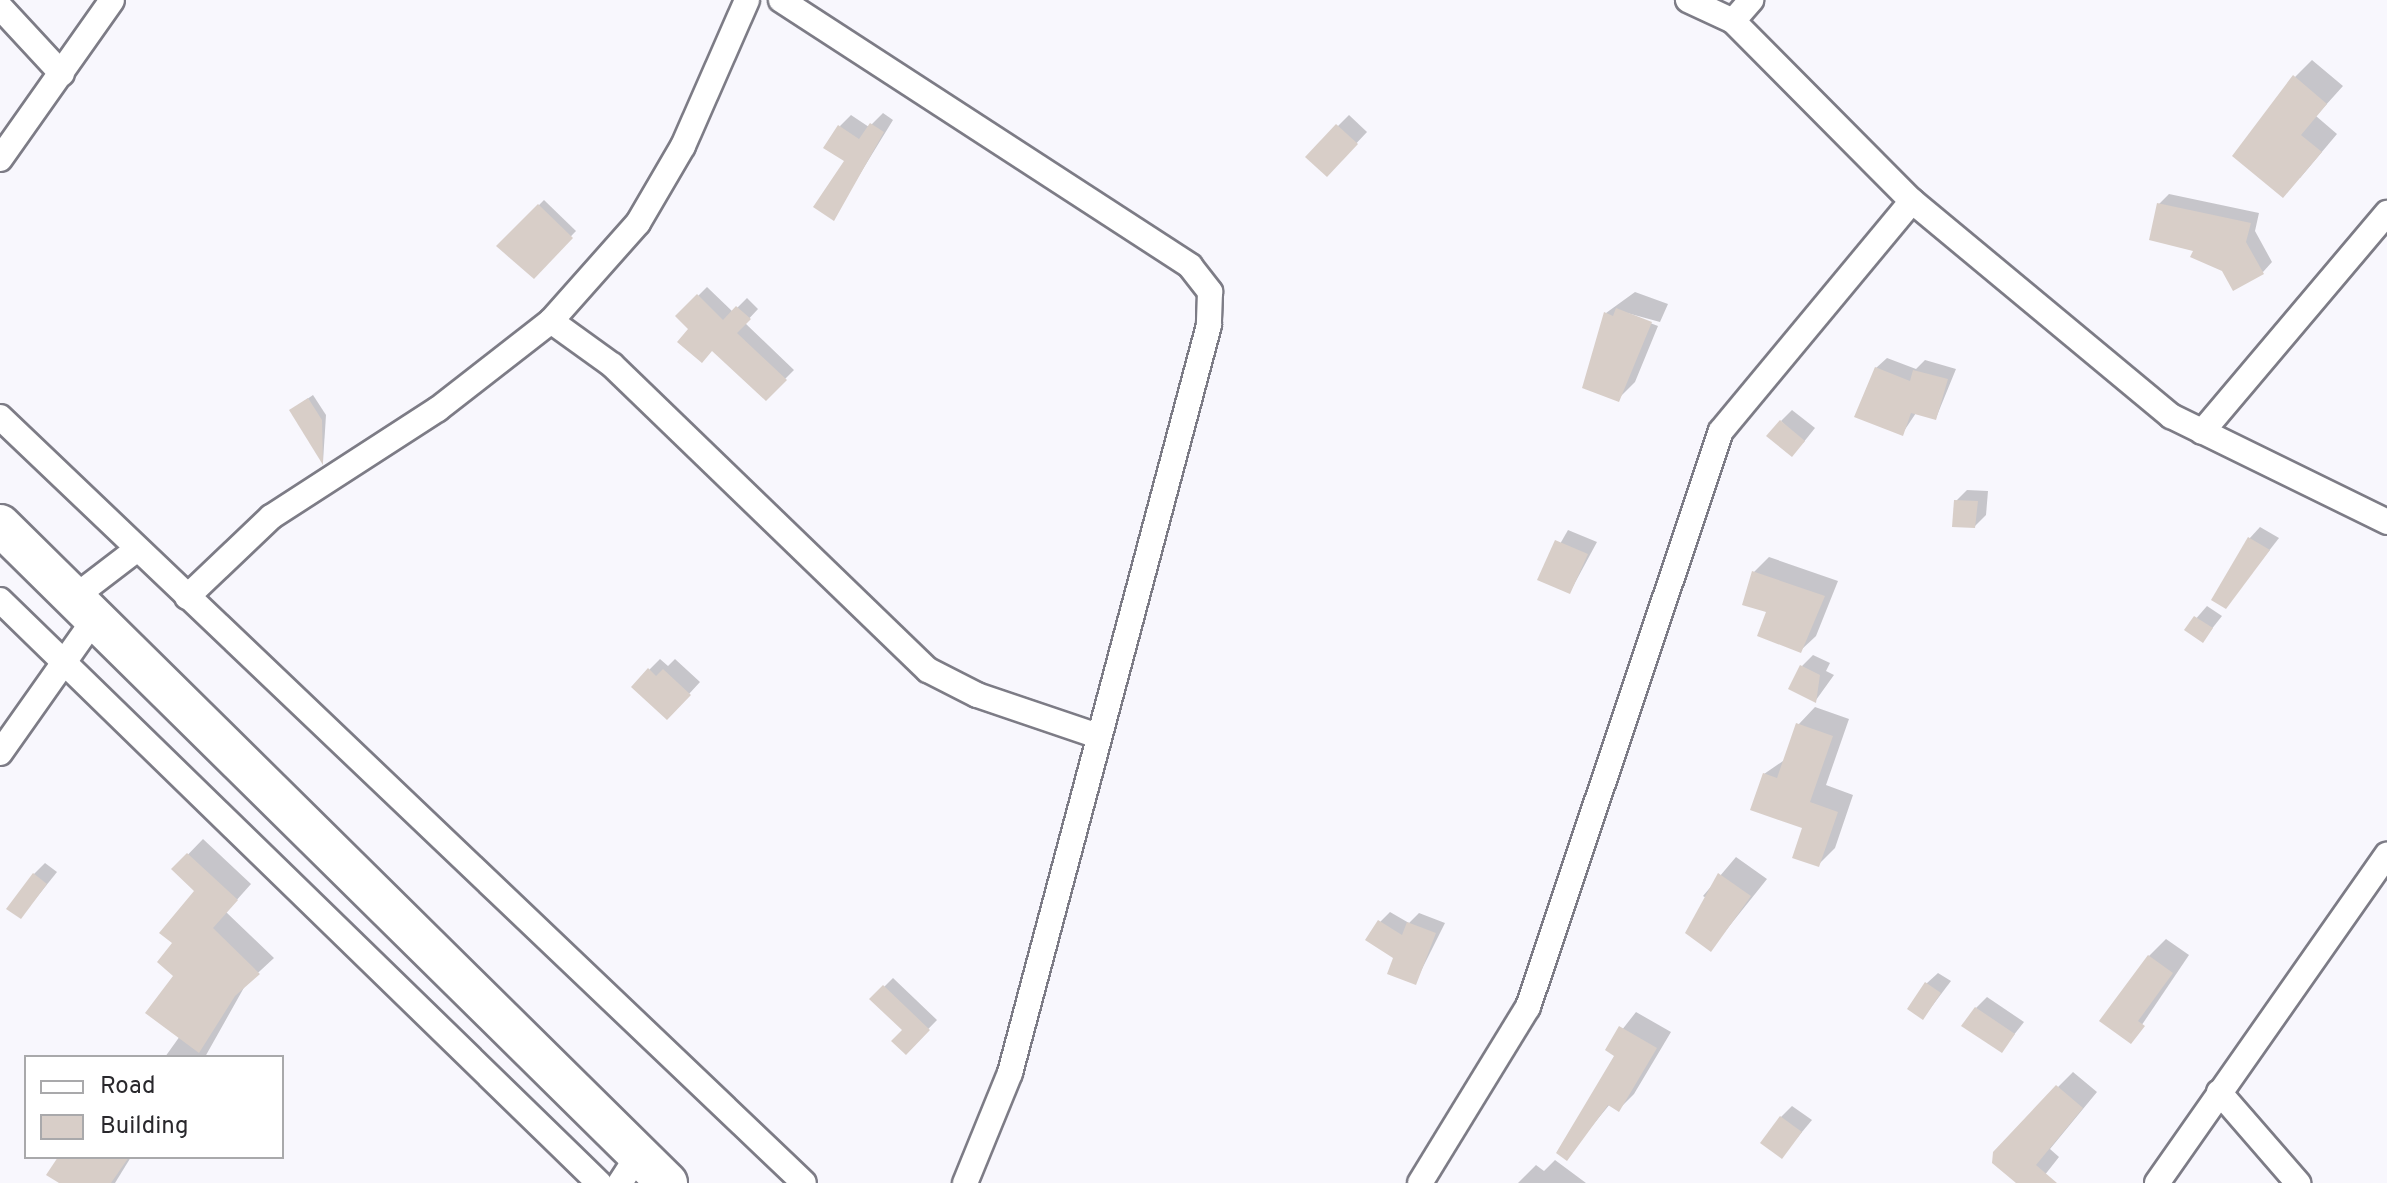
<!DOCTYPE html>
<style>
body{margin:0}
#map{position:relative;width:2387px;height:1183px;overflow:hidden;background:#f8f7fd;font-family:Overpass,sans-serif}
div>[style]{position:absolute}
.shadow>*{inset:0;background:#0003}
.building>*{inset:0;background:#d8cec8}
.roads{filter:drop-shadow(2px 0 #7d7c86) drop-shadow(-2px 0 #7d7c86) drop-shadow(0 2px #7d7c86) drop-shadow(0 -2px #7d7c86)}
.minor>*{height:24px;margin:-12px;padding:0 12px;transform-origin:12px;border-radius:12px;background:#fff}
.trunk>*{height:40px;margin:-20px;padding:0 20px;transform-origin:20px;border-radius:20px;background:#fff}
span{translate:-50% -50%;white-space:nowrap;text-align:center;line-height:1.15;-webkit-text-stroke:6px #fff;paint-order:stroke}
.legend{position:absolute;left:24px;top:1055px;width:260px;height:104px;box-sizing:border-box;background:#fff;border:2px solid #a9a9ab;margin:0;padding:10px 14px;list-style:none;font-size:24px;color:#29282c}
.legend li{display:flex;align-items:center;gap:16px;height:40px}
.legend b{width:40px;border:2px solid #a9a9ab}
</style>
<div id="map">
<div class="shadow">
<i style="clip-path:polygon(2312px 60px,2343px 86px,2316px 116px,2337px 134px,2300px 178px,2295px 77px)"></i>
<i style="clip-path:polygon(883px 113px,893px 120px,833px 218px,847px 161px,840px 126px,851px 115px,869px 127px)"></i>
<i style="clip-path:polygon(1349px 115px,1367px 132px,1338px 163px,1338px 126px)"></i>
<i style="clip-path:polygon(2169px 194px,2259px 213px,2255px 231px,2272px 262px,2263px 272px,2195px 249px,2159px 204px)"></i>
<i style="clip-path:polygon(544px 200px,576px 231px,533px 276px,499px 246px)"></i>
<i style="clip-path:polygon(707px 287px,733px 312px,747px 298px,758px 309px,745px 323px,794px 370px,766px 398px,678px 316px)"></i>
<i style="clip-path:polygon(1635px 292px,1668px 304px,1660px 322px,1616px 310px,1658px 326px,1635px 382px,1618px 399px,1606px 313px)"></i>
<i style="clip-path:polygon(1887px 358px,1916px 369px,1925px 360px,1956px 369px,1936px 418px,1916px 413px,1902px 434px,1876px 368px)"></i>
<i style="clip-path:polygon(313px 395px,326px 415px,323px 462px,291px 410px)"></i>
<i style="clip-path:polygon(1792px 410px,1815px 428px,1803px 443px,1781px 421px)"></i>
<i style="clip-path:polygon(1967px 490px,1988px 491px,1986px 515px,1975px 526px,1956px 501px)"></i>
<i style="clip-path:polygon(2260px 527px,2279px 538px,2226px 606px,2249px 539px)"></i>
<i style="clip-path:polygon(1568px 530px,1597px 542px,1570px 592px,1540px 579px)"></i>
<i style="clip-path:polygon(1769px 557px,1838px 581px,1816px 636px,1800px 651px,1769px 611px,1754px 572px)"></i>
<i style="clip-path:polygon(2207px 606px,2222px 616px,2203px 640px,2187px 629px)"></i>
<i style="clip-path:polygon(1813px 655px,1830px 663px,1826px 671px,1834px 675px,1816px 700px,1802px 666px)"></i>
<i style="clip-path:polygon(660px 659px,668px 666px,675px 659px,700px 682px,678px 706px,649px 670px)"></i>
<i style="clip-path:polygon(1815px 707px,1849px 719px,1826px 785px,1853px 795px,1835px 848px,1818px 865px,1805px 827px,1764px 774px,1786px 759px,1798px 725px)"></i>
<i style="clip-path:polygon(203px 839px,251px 884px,226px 912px,274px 958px,246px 984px,205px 1057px,165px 1057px,180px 1036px,175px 943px,197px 891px,174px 869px)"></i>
<i style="clip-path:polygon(1736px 857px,1767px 879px,1711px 949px,1711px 901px,1703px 896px)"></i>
<i style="clip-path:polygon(45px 863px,57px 872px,21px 917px,34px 874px)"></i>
<i style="clip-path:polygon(1390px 912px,1409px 923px,1419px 913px,1445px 923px,1415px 983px,1380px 922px)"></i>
<i style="clip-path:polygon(2166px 939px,2189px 955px,2131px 1041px,2149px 956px)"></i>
<i style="clip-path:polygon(1938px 973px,1951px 981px,1923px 1018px,1926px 984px)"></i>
<i style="clip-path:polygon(893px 978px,937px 1020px,906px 1052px,905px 1030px,872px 999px)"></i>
<i style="clip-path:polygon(1987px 997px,2024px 1022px,2002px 1050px,1976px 1008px)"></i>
<i style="clip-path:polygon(1636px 1012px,1671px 1032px,1634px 1094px,1619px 1109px,1610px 1104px,1566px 1158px,1617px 1055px,1607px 1049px)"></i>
<i style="clip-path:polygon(2073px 1072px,2097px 1092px,2050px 1149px,2059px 1157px,2044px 1176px,2019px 1183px,2058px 1087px)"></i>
<i style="clip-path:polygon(1792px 1106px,1812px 1120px,1782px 1156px,1781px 1117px)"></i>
<i style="clip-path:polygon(62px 1157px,131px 1157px,115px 1183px,59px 1183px)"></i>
<i style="clip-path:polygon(1555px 1160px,1586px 1183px,1518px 1183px,1536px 1165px,1544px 1171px)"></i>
</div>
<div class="building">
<i style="clip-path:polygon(2293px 75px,2327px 104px,2301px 135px,2322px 152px,2283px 198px,2232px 156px)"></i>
<i style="clip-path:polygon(870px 123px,884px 132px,834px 221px,813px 207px,844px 161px,823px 148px,838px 125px,859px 139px)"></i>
<i style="clip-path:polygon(1336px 124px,1358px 144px,1327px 177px,1305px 157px)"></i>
<i style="clip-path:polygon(2157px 203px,2251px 223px,2246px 242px,2264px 274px,2233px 291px,2222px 271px,2190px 257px,2193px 251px,2149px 240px)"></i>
<i style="clip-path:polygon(538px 204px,573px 238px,534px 279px,496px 246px)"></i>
<i style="clip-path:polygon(697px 294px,723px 320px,736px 306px,751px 319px,737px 333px,787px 380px,766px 401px,712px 351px,702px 363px,677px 342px,688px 329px,675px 316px)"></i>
<i style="clip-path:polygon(1616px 308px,1652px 322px,1619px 402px,1582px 388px,1604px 312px,1613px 316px)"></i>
<i style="clip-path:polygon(1875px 367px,1910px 381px,1913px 370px,1948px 379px,1936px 420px,1911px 413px,1903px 436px,1854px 417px)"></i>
<i style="clip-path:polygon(308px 398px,322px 420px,323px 465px,289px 410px)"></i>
<i style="clip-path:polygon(1780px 420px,1805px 441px,1792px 457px,1766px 436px)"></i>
<i style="clip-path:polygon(1954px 500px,1978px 501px,1975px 528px,1952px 527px)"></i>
<i style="clip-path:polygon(2248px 537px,2270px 550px,2226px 609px,2211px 600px)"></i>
<i style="clip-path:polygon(1555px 540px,1588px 554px,1570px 594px,1537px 580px)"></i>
<i style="clip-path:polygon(1752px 571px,1825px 596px,1801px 653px,1757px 636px,1766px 612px,1742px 605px)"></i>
<i style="clip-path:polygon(2194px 616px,2213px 628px,2203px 643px,2184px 630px)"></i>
<i style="clip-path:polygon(1800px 665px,1820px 675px,1816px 703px,1788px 689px)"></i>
<i style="clip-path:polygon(648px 668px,656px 676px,663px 669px,691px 695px,667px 720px,631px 687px)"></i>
<i style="clip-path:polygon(1796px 723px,1833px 736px,1810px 802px,1838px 812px,1819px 867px,1792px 858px,1802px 828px,1750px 810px,1763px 773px,1777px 778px)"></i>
<i style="clip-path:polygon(187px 853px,238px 900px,213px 928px,260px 974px,235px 996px,199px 1053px,145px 1013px,173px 976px,157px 962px,172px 943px,159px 933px,194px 891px,171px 869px)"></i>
<i style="clip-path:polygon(33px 873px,47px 884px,21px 919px,6px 909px)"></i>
<i style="clip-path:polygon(1718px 873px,1751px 896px,1711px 952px,1685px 933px)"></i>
<i style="clip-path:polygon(1378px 920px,1402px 935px,1407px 922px,1436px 933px,1416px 985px,1387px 974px,1393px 958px,1365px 940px)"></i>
<i style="clip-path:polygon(2148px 955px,2173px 973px,2138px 1021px,2145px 1026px,2131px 1044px,2099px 1021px)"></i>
<i style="clip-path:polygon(1925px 982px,1941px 993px,1923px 1020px,1907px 1009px)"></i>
<i style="clip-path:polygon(883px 985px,930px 1030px,906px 1055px,891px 1041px,902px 1030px,869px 999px)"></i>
<i style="clip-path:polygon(1975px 1007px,2015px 1034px,2002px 1053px,1961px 1026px)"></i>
<i style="clip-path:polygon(1619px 1026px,1657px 1048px,1619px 1112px,1608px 1105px,1567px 1161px,1556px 1153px,1614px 1056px,1605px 1050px)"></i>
<i style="clip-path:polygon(2056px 1085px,2083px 1108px,2036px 1165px,2057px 1183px,2016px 1183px,1992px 1163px,1993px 1152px)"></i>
<i style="clip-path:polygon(1780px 1116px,1802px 1132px,1782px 1159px,1760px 1143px)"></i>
<i style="clip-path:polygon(58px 1157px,129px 1157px,111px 1183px,59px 1183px,46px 1175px)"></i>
</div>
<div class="roads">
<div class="minor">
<i style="left:781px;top:0;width:488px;rotate:33deg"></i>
<i style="left:1190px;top:266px;width:33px;rotate:52deg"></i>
<i style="left:1210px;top:292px;width:33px;rotate:92deg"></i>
<i style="left:1209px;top:325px;width:774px;rotate:104.9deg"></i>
<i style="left:1010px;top:1073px;width:119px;rotate:112.2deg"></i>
<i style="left:1688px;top:0;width:50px;rotate:25deg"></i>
<i style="left:1733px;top:21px;width:28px;rotate:-49deg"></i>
<i style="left:0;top:7px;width:91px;rotate:47.2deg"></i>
<i style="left:1733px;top:21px;width:254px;rotate:45.2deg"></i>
<i style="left:1912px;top:201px;width:337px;rotate:39.7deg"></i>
<i style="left:2171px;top:416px;width:241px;rotate:26.1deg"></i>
<i style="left:0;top:159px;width:194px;rotate:-54.8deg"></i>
<i style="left:551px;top:321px;width:75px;rotate:35.8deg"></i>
<i style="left:612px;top:365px;width:439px;rotate:44deg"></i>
<i style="left:928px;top:670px;width:55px;rotate:27deg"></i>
<i style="left:977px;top:695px;width:125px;rotate:18.7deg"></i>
<i style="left:0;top:417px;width:1110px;rotate:43.61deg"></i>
<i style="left:2202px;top:432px;width:287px;rotate:-49.8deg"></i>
<i style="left:187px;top:597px;width:116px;rotate:-43.6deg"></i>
<i style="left:271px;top:517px;width:199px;rotate:-32.9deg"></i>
<i style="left:438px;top:409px;width:143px;rotate:-37.9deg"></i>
<i style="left:551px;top:321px;width:131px;rotate:-48.4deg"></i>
<i style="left:638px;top:223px;width:89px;rotate:-59.7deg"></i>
<i style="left:683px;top:146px;width:159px;rotate:-66.3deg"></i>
<i style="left:72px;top:599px;width:81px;rotate:-37.4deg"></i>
<i style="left:0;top:600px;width:836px;rotate:44.22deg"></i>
<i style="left:0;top:753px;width:161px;rotate:-54.8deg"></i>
<i style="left:2219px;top:1092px;width:121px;rotate:49deg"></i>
<i style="left:620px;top:1183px;width:33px;rotate:-57deg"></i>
<i style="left:1420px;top:1183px;width:206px;rotate:-58.5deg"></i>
<i style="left:1528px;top:1007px;width:607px;rotate:-71.48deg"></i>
<i style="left:1721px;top:431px;width:299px;rotate:-50.3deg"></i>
<i style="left:2157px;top:1183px;width:401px;rotate:-55deg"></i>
</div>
<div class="trunk">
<i style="left:0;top:525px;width:937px;rotate:44.61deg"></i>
</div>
</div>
<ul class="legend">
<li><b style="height:10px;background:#fff"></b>Road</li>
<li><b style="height:22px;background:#d8cec8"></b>Building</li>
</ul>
</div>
